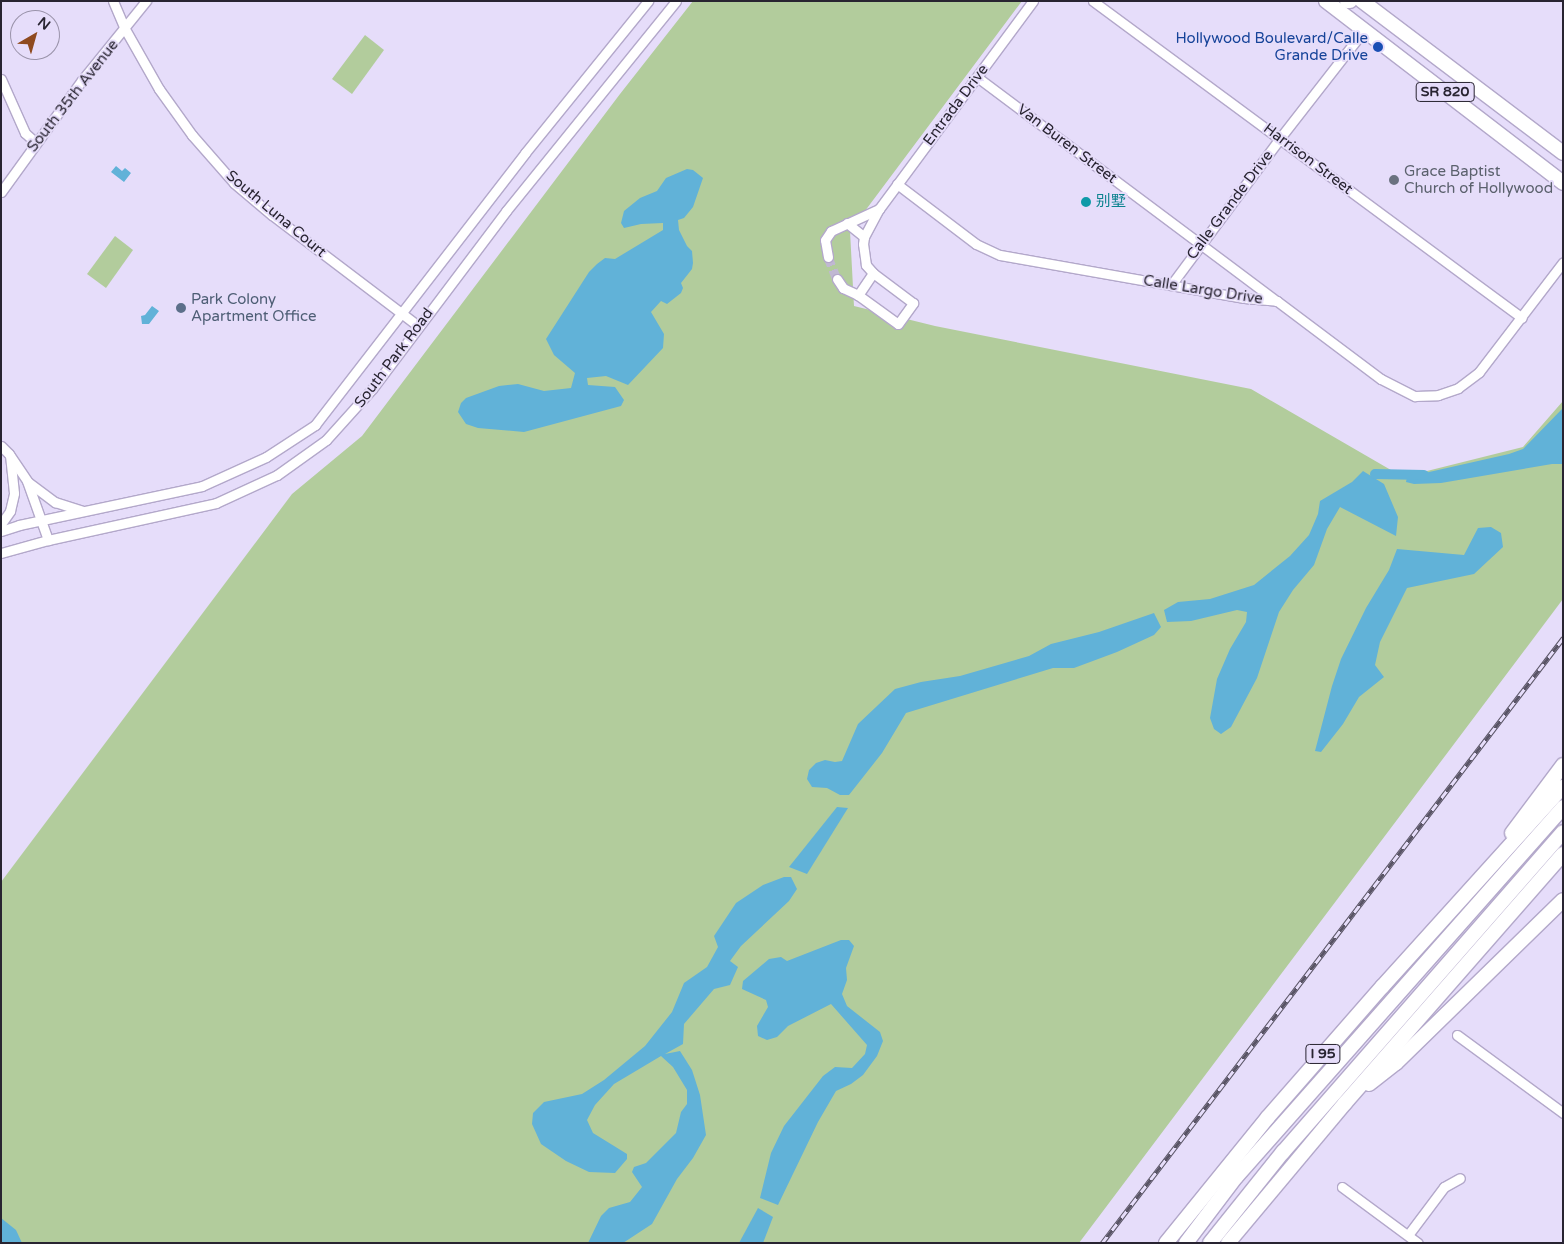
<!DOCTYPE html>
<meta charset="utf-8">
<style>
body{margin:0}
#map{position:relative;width:1564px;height:1244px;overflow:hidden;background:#e6ddfa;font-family:"Varela Round","Noto Sans SC",sans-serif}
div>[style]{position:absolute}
.green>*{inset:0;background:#b2cc9c}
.water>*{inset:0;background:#61b2d8}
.canal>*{height:10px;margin:-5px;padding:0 5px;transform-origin:5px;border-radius:5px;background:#61b2d8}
.minor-tunnel>*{height:9px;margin-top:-4.5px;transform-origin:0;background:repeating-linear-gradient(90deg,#c0b8d2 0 9px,transparent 0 13.5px)}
.roads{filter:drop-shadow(1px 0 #b3a8ca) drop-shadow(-1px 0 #b3a8ca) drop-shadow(0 1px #b3a8ca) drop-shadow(0 -1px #b3a8ca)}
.minor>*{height:9px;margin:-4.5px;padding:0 4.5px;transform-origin:4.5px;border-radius:4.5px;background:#fff}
.highway>*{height:14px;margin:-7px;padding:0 7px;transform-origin:7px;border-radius:7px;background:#fff}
.rail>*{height:4.5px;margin-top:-2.25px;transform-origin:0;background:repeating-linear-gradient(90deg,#e6ddfa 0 8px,#595465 0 16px);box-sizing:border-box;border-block:1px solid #595465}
.dots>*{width:14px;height:14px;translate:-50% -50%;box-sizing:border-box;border:2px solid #e6ddfa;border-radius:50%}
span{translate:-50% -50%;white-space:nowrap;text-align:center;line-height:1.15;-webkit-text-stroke:4px #e6ddfa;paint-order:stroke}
.shield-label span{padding:1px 4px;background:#e6ddfa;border:1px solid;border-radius:4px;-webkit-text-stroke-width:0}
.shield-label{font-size:14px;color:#282431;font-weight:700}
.transit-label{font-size:15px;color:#164399}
.right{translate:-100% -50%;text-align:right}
.street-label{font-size:15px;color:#282431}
.worship-label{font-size:15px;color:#5b616d}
.left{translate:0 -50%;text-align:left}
.culture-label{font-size:15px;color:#0d838f}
.service-label{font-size:15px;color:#4e5e75}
.frame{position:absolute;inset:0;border:2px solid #282431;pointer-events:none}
.north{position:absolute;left:10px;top:10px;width:50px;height:50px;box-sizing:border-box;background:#e6ddfa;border:1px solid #9a93aa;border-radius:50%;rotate:38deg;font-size:14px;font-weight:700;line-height:20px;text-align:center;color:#282431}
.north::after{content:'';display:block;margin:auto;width:18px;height:22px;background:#8f4a1f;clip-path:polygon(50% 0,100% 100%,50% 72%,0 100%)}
</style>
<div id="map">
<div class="green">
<i style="clip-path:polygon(693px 1px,1022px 1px,850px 231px,854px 306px,935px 326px,1251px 389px,1403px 477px,1523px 447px,1563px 401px,1563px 599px,1079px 1243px,1px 1243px,1px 882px,292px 494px,362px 436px,620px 94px)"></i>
<i style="clip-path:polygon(365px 35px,384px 50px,352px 94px,332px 79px)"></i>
<i style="clip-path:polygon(115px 236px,133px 250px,106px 288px,87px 274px)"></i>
</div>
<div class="water">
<i style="clip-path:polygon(116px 166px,122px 171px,125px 168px,131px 173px,124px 182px,111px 172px)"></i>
<i style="clip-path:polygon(687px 169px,693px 170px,703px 178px,693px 207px,684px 218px,678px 220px,679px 230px,687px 246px,692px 251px,693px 263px,692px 269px,681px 283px,683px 288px,681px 293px,667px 304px,661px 301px,651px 312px,664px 334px,663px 348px,628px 385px,606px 376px,587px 378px,588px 385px,615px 387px,624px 400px,621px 406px,524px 432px,478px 428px,466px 424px,458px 412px,461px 403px,466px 398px,499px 386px,518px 384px,544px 391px,571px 388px,575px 373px,554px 355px,546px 339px,589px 272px,597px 264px,605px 258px,615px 259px,663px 230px,663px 223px,641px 224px,624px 228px,621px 223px,624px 211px,640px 198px,657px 191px,666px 178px)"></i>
<i style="clip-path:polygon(152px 306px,159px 311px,149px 324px,142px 324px,141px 316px,145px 315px)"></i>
<i style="clip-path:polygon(1563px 408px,1563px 464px,1552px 464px,1441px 483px,1414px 484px,1406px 482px,1407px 477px,1509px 454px,1523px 449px)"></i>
<i style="clip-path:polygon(1363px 471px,1384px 484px,1398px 517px,1396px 536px,1340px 507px,1327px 529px,1314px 565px,1293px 590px,1279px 612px,1257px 678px,1231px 727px,1221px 734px,1214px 729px,1210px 718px,1217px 679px,1230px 649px,1246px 622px,1247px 612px,1237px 610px,1191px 621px,1167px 622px,1164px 610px,1178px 602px,1210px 599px,1254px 585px,1290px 556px,1309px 535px,1318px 514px,1320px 501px,1352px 482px)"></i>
<i style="clip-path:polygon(1491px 527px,1501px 533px,1503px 547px,1474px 574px,1407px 588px,1380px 642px,1375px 665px,1384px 677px,1359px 697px,1343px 724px,1321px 752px,1315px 751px,1332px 686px,1341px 659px,1366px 608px,1389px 570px,1397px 549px,1464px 555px,1478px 528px)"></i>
<i style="clip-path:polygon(1154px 613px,1161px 627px,1154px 635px,1117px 652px,1074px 668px,1053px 668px,906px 713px,882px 753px,849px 795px,840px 795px,827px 788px,812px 787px,807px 779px,809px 770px,816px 763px,825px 760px,835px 762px,842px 761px,858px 724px,895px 689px,921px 682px,960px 676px,1029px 656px,1051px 644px,1099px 632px)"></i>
<i style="clip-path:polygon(837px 807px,848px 808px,807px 874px,789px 867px)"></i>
<i style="clip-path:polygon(784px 877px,791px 877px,797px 889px,789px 901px,741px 946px,730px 961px,738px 967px,730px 985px,714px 989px,684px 1024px,683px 1044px,665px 1054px,680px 1051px,692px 1070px,700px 1095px,706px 1135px,693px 1158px,677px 1179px,652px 1224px,623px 1243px,588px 1243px,601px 1216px,609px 1208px,630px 1202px,642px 1187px,632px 1172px,634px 1167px,646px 1163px,676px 1133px,681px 1112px,687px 1104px,687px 1090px,673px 1067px,661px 1056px,614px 1084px,595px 1105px,587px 1120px,593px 1133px,627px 1154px,627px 1159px,615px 1173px,589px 1172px,566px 1161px,541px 1144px,532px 1124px,533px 1113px,544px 1102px,582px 1094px,604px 1080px,645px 1046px,672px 1012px,684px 983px,707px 967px,718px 947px,714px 936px,736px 903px,763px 885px)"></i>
<i style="clip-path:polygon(841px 940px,849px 940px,854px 946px,846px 968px,847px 980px,842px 994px,847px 1006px,880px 1032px,883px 1041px,877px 1056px,863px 1075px,851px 1084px,836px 1091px,818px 1122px,778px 1205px,760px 1198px,771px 1153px,784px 1126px,823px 1076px,835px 1067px,852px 1068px,865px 1054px,867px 1045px,831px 1004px,788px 1026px,777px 1037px,767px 1040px,758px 1036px,757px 1026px,768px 1007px,766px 1000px,742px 989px,743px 981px,769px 959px,781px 957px,787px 961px)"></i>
<i style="clip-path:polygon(758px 1208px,773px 1217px,763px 1243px,739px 1243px)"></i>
<i style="clip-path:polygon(1px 1218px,16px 1230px,22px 1243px,1px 1243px)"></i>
</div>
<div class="canal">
<i style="left:1375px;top:474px;width:49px;rotate:1.2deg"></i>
</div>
<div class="minor-tunnel">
<i style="left:828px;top:257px;width:24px;rotate:68deg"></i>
</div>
<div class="roads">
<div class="minor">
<i style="left:113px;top:1px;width:30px;rotate:67deg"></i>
<i style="left:125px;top:29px;width:69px;rotate:60.5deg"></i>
<i style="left:159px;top:89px;width:57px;rotate:54.3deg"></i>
<i style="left:192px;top:135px;width:64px;rotate:48.8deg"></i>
<i style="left:234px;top:183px;width:50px;rotate:40.1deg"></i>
<i style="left:272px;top:215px;width:183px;rotate:37.2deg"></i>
<i style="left:1093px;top:1px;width:533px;rotate:36.46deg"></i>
<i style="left:977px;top:77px;width:374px;rotate:36.8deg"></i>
<i style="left:1px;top:79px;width:59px;rotate:66deg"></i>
<i style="left:25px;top:133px;width:13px;rotate:42deg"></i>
<i style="left:897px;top:184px;width:99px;rotate:37.2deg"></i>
<i style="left:976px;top:244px;width:26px;rotate:25deg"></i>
<i style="left:1000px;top:255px;width:248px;rotate:10deg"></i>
<i style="left:1244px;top:298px;width:33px;rotate:5deg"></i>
<i style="left:1277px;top:301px;width:130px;rotate:36.9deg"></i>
<i style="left:1381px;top:379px;width:38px;rotate:27deg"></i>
<i style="left:1415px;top:396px;width:23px;rotate:-2deg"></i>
<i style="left:1438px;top:395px;width:21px;rotate:-19deg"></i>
<i style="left:1458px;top:388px;width:26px;rotate:-37deg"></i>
<i style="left:1479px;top:372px;width:138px;rotate:-52.6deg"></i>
<i style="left:1px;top:192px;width:138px;rotate:-54.1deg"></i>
<i style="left:82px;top:80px;width:102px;rotate:-51deg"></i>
<i style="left:847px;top:223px;width:22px;rotate:39deg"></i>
<i style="left:828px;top:257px;width:17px;rotate:-100deg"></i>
<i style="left:825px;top:240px;width:11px;rotate:-56deg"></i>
<i style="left:831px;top:231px;width:53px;rotate:-24.6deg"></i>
<i style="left:873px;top:273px;width:11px;rotate:-131deg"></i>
<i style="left:866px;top:265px;width:21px;rotate:-98deg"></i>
<i style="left:863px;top:244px;width:7px;rotate:-82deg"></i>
<i style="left:864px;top:237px;width:32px;rotate:-62deg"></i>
<i style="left:879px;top:209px;width:259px;rotate:-53.5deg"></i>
<i style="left:837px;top:279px;width:11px;rotate:56deg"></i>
<i style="left:843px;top:288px;width:17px;rotate:25deg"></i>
<i style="left:858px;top:295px;width:49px;rotate:35.9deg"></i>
<i style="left:898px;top:324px;width:26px;rotate:-54deg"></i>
<i style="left:913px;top:303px;width:50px;rotate:-143.1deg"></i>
<i style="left:873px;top:273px;width:27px;rotate:124deg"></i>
<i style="left:1171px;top:285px;width:183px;rotate:-53.4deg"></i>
<i style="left:1280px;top:138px;width:137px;rotate:-52.1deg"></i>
<i style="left:1px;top:446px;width:11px;rotate:45deg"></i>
<i style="left:9px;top:454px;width:32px;rotate:56deg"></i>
<i style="left:27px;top:481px;width:63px;rotate:70.4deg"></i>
<i style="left:28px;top:482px;width:34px;rotate:37deg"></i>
<i style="left:55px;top:502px;width:28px;rotate:18deg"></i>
<i style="left:1px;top:524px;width:16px;rotate:-55deg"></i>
<i style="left:10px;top:511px;width:18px;rotate:-77deg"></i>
<i style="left:14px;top:493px;width:37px;rotate:-96deg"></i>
<i style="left:1px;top:531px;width:19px;rotate:-18deg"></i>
<i style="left:19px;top:525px;width:187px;rotate:-12deg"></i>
<i style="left:202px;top:486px;width:70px;rotate:-24.4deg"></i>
<i style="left:266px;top:457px;width:59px;rotate:-33.1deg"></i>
<i style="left:315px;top:425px;width:344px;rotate:-52.3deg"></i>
<i style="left:525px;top:153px;width:196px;rotate:-51deg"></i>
<i style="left:1px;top:553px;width:49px;rotate:-15.5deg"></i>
<i style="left:48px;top:540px;width:172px;rotate:-12.4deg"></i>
<i style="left:216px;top:503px;width:67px;rotate:-24.7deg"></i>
<i style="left:277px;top:475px;width:60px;rotate:-35.5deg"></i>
<i style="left:326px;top:440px;width:69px;rotate:-48deg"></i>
<i style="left:372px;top:389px;width:223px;rotate:-53deg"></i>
<i style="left:506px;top:211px;width:270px;rotate:-51deg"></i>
<i style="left:1457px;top:1035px;width:132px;rotate:36.3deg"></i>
<i style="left:1342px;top:1187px;width:94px;rotate:36.4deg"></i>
<i style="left:1408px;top:1235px;width:60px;rotate:-53.1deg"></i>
<i style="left:1444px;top:1187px;width:18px;rotate:-29deg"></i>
</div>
<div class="highway">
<i style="left:1326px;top:1px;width:299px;rotate:37.5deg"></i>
<i style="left:1347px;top:1px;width:3px"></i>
<i style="left:1362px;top:1px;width:252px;rotate:37.1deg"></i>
<i style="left:1512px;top:833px;width:85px;rotate:-53.1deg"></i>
<i style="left:1369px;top:1084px;width:34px;rotate:-38deg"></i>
<i style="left:1396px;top:1063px;width:233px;rotate:-44.3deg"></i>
<i style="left:1166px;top:1243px;width:162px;rotate:-51deg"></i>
<i style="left:1268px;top:1117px;width:173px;rotate:-48.8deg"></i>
<i style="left:1382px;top:987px;width:270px;rotate:-47.9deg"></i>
<i style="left:1186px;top:1243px;width:83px;rotate:-52.9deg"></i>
<i style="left:1236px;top:1177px;width:494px;rotate:-48.5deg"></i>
<i style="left:1210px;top:1243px;width:117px;rotate:-51.3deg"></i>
<i style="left:1283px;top:1152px;width:425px;rotate:-48.8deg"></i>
<i style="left:1228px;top:1243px;width:182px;rotate:-50.1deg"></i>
<i style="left:1345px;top:1103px;width:331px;rotate:-48.8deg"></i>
</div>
</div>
<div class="rail">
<i style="left:1102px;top:1243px;width:761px;rotate:-52.69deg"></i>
</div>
<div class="dots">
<i style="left:1378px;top:47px;background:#1a4fb4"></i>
<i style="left:1394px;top:180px;background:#6b7280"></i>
<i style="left:1086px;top:202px;background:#0f9aa8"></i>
<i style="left:181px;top:308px;background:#5c6f8a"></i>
</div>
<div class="shield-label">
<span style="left:1445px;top:92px">SR 820</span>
<span style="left:1323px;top:1054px">I 95</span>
</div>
<div class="transit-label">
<span class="right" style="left:1368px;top:47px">Hollywood Boulevard/Calle<br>Grande Drive</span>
</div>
<div class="street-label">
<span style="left:73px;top:96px;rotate:-52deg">South 35th Avenue</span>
<span style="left:956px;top:105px;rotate:-53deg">Entrada Drive</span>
<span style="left:1067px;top:144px;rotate:37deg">Van Buren Street</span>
<span style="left:1308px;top:159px;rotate:37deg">Harrison Street</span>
<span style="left:1230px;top:205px;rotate:-53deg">Calle Grande Drive</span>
<span style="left:276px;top:214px;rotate:40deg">South Luna Court</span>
<span style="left:1203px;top:290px;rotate:9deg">Calle Largo Drive</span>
<span style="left:394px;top:358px;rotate:-53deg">South Park Road</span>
</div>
<div class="worship-label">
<span class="left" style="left:1404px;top:180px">Grace Baptist<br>Church of Hollywood</span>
</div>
<div class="culture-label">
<span class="left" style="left:1096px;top:202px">别墅</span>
</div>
<div class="service-label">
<span class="left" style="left:191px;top:308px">Park Colony<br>Apartment Office</span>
</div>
<div class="frame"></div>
<div class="north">N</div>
</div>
